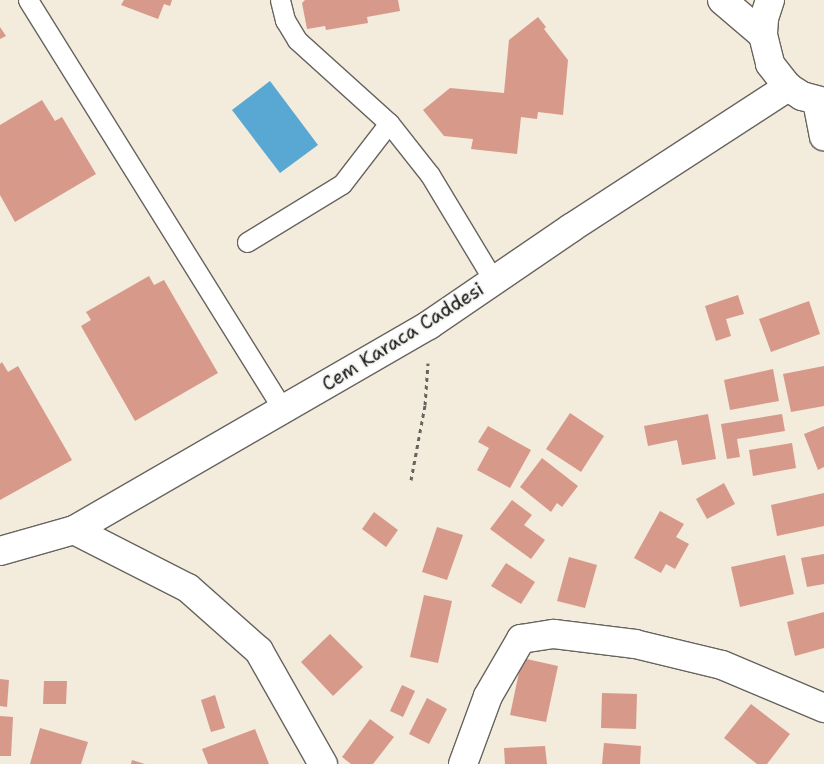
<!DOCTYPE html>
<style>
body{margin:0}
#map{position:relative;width:824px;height:764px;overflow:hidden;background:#f3ebdb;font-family:"Shantell Sans",sans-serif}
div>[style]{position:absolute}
.water>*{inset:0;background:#59a8d3}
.building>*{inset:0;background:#d7998a}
.path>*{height:3px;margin-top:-1.5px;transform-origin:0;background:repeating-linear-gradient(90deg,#67645f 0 4px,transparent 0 8px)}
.roads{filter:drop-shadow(1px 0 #67645f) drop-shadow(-1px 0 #67645f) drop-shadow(0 1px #67645f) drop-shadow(0 -1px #67645f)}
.lane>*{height:19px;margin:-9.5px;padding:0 9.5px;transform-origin:9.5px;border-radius:9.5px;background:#fff}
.street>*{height:28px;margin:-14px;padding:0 14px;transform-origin:14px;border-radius:14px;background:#fff}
.secondary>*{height:28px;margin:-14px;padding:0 14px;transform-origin:14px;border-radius:14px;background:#fff}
.primary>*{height:28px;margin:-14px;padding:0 14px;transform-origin:14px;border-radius:14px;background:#fff}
span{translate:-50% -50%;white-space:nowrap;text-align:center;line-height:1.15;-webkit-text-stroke:4px #f6f6f2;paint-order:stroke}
.street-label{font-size:19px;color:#1c1c1c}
</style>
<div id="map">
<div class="water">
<i style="clip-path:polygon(270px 81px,318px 145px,280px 173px,232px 110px)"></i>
</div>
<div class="building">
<i style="clip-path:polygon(124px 0,172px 0,170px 6px,164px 4px,158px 19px,121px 5px)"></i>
<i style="clip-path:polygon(305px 0,398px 0,400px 11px,367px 17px,368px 23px,326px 30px,325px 26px,307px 29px,302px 3px)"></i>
<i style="clip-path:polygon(538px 17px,546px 27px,544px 29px,568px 60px,563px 115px,538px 112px,537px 119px,521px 117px,517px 154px,471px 149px,473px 139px,444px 136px,423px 110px,450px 88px,504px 93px,509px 40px)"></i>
<i style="clip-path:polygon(0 27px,6px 36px,0 39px)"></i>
<i style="clip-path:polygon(42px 100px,55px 121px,62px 117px,96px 174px,15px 222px,0 195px,0 125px)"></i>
<i style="clip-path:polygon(149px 276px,154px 285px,164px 280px,218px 373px,135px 421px,81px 326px,91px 320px,86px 312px)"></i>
<i style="clip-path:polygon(738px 295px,744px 314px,726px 319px,731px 336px,716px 341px,705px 306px)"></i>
<i style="clip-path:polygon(809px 301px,820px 334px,771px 352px,759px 319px)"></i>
<i style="clip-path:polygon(2px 362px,8px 372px,18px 366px,72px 460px,0 500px,0 364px)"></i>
<i style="clip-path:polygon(824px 366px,824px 406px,791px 412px,783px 374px)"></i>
<i style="clip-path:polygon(773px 369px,779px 401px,730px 410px,724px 380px)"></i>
<i style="clip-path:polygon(570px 413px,604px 436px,581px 472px,546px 449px)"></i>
<i style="clip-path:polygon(708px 414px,716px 459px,682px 465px,677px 440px,648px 446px,644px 426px)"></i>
<i style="clip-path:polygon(782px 414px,785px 431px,737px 439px,740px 457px,727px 459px,721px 424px)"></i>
<i style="clip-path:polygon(488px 426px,531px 450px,510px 488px,477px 470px,489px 448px,478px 442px)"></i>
<i style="clip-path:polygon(824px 426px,824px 467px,818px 470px,804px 434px)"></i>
<i style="clip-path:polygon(792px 443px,796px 468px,753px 476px,749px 450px)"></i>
<i style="clip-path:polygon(542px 458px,578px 486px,562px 507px,557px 503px,551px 512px,520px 487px)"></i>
<i style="clip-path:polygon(724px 483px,735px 504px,707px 519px,696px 499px)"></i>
<i style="clip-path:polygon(824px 493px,824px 526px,777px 536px,771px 505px)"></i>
<i style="clip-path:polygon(512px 500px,532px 515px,524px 525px,545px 540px,531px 559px,490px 529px)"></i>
<i style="clip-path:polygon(660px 511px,684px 524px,676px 537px,689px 544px,675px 569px,666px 564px,661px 573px,634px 558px)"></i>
<i style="clip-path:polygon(374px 512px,398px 530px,386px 547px,362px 529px)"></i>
<i style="clip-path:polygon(437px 527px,463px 535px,447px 580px,422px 572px)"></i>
<i style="clip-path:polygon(824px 554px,824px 584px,807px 587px,801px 558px)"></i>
<i style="clip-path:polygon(785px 555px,794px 594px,740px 607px,731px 567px)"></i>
<i style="clip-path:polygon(569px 557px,597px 565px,585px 608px,557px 601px)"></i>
<i style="clip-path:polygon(506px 563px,535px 582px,521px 604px,491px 586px)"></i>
<i style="clip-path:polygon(424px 595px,452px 601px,438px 663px,410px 657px)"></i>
<i style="clip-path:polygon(824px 612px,824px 648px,795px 656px,787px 622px)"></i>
<i style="clip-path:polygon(330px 634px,363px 667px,333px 696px,301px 662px)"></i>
<i style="clip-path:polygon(522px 658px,558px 666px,546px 722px,510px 715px)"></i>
<i style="clip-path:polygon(0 679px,9px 680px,7px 707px,0 706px)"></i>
<i style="clip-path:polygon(44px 681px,67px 681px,66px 704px,43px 704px)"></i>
<i style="clip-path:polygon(402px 685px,415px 691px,403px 717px,390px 711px)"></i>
<i style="clip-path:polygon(602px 693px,637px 694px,636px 729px,601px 728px)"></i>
<i style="clip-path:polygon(215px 695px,225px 728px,211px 732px,201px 700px)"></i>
<i style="clip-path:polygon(427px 698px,447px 709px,429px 744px,409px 734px)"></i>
<i style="clip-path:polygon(751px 704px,790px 734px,767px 764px,757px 764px,724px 738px)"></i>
<i style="clip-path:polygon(0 716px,13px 717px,11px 756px,0 756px)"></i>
<i style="clip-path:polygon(370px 719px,394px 737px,373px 764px,351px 764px,342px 757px)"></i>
<i style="clip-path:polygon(40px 728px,88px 742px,81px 764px,30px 764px)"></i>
<i style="clip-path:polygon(255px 729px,269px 764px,208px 764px,202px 749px)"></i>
<i style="clip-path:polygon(604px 743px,641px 746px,640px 764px,602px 764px)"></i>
<i style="clip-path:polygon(545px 746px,547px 764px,505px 764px,504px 748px)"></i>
<i style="clip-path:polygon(132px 760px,145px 764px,131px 764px)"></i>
</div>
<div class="path">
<i style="left:411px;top:480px;width:76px;rotate:-79.4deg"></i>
<i style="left:425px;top:405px;width:42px;rotate:-85.9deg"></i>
</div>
<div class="roads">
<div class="lane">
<i style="left:28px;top:0;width:483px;rotate:58.1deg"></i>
<i style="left:280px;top:0;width:21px;rotate:76deg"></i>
<i style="left:285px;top:20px;width:23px;rotate:59deg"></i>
<i style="left:297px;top:40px;width:124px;rotate:42.1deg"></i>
<i style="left:389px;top:123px;width:66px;rotate:51.7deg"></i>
<i style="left:430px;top:175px;width:124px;rotate:58.9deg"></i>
<i style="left:247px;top:242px;width:111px;rotate:-31.4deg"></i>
<i style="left:342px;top:184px;width:77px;rotate:-52.4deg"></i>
</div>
<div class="street">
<i style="left:817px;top:101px;width:36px;rotate:79deg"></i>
<i style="left:74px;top:530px;width:128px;rotate:27deg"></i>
<i style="left:188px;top:588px;width:95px;rotate:41.6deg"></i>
<i style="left:259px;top:651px;width:130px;rotate:60.5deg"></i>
<i style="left:463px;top:764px;width:72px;rotate:-69.8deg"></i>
<i style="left:488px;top:696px;width:66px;rotate:-59.9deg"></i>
<i style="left:521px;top:639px;width:33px;rotate:-9deg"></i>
<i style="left:554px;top:634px;width:82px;rotate:7deg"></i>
<i style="left:635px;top:644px;width:89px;rotate:13.6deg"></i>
<i style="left:722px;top:665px;width:111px;rotate:22.9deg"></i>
</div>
<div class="secondary">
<i style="left:0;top:551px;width:77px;rotate:-15.8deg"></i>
<i style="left:74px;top:530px;width:410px;rotate:-30deg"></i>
<i style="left:429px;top:325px;width:172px;rotate:-34.3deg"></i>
<i style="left:571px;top:228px;width:259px;rotate:-33deg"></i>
</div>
<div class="primary">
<i style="left:722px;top:0;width:54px;rotate:40.5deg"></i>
<i style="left:770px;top:0;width:20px;rotate:108deg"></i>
<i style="left:764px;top:19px;width:16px;rotate:94deg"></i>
<i style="left:763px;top:35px;width:30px;rotate:76deg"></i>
<i style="left:770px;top:64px;width:29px;rotate:52deg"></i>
<i style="left:788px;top:87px;width:17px;rotate:33deg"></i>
<i style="left:802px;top:96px;width:23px;rotate:15deg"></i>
</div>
</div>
<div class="street-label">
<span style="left:403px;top:337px;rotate:-32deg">Cem Karaca Caddesi</span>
</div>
</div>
